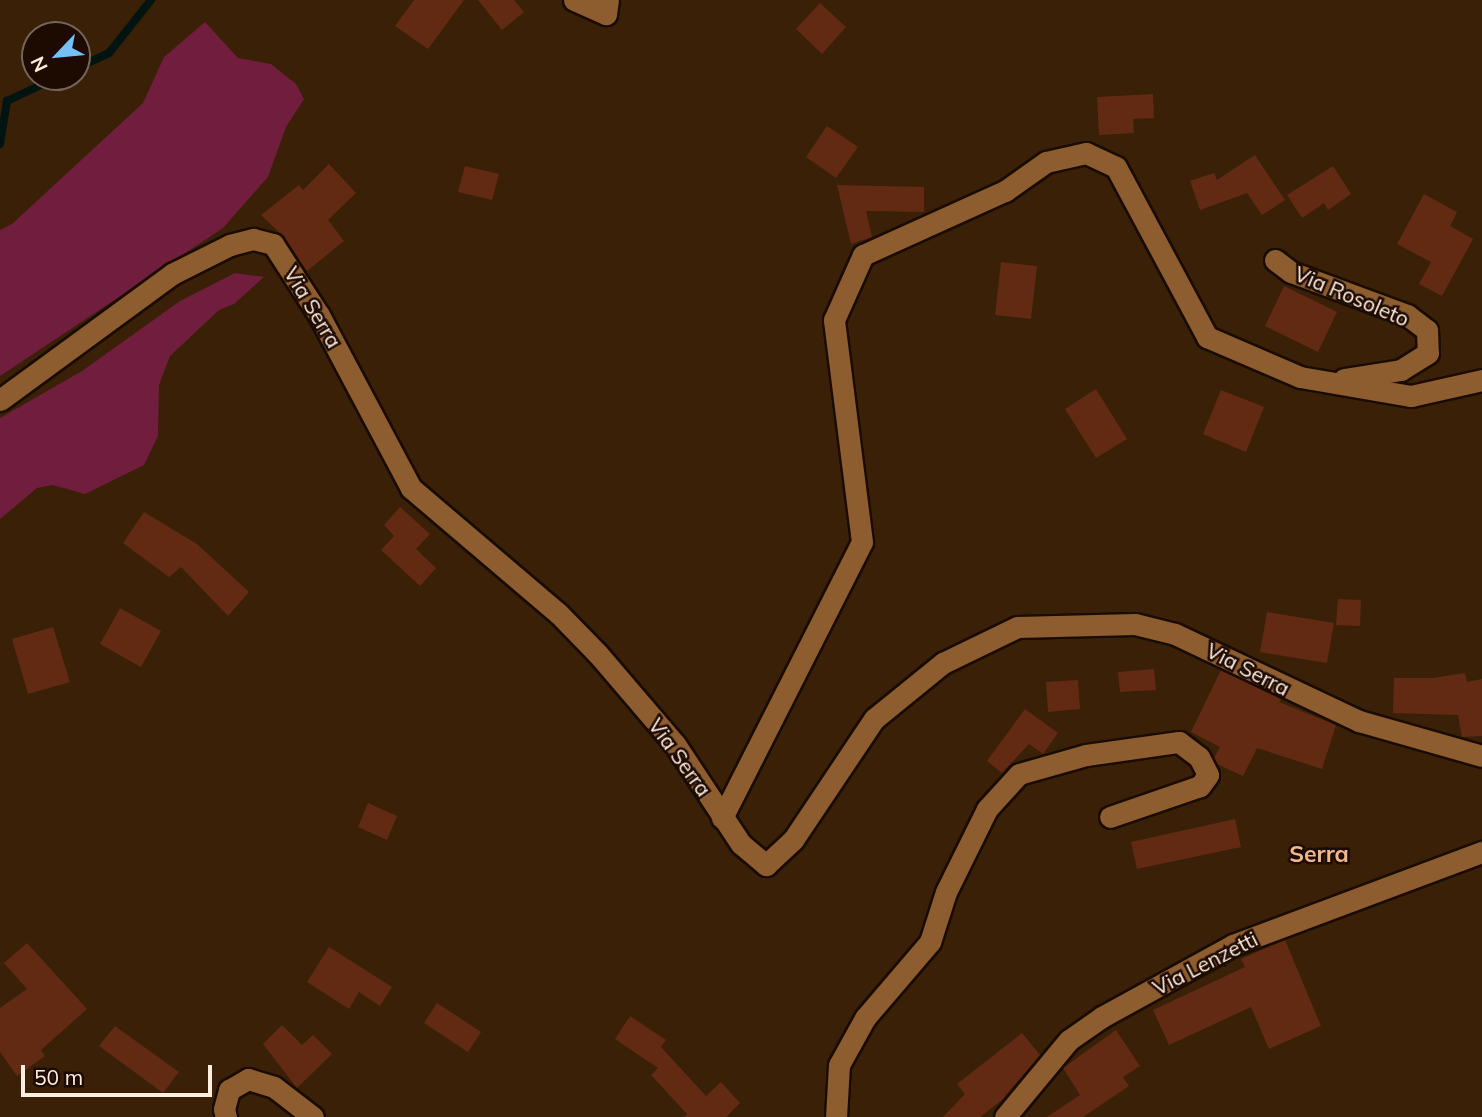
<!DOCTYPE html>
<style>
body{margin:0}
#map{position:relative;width:1482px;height:1117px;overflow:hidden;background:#392007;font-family:Mulish,sans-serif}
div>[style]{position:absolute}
.green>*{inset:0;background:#711d3d}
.stream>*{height:8px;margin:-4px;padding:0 4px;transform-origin:4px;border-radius:4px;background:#001411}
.building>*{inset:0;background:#622a13}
.roads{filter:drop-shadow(2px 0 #1a0c01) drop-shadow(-2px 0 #1a0c01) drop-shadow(0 2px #1a0c01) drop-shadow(0 -2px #1a0c01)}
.minor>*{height:21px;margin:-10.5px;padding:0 10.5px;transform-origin:10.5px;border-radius:10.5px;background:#8d5c2f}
span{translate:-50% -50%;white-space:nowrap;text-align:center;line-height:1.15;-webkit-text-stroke:5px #1d0a00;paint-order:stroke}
.street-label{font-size:21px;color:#ffeee0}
.neighbourhood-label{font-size:23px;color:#efb889;font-weight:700}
.north{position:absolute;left:21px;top:21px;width:70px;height:70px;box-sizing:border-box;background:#1d0a00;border:2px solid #77655a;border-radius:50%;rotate:244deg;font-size:19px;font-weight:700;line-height:28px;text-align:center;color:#ffeee0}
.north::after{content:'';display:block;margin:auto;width:24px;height:32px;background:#75c0f6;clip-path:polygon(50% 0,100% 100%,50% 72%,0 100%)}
.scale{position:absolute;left:21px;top:1065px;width:191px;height:32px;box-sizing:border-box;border:4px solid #ffeee0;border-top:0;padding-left:9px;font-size:21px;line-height:24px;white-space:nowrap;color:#ffeee0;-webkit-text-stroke:5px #1d0a00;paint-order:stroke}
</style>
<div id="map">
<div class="green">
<i style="clip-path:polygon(205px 22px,238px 58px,271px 64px,296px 84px,304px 99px,286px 127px,268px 177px,223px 228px,0 376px,0 230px,12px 224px,143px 103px,164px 57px)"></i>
<i style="clip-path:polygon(235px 273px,264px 277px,234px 304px,219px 310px,170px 356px,159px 385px,158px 436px,144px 465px,85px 494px,53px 485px,37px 488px,0 519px,0 418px,82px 371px,180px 301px)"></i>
</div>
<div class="stream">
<i style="left:77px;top:68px;width:35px;rotate:-25deg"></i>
<i style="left:109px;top:53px;width:68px;rotate:-51.6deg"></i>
<i style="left:0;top:144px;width:44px;rotate:-80.8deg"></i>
<i style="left:7px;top:101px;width:56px;rotate:-25.2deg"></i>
</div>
<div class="building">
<i style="clip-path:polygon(414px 0,464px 0,428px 49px,395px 26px)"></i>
<i style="clip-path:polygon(478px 0,514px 0,524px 12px,502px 30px)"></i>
<i style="clip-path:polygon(820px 3px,846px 27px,822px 54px,796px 29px)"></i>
<i style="clip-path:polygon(1153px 94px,1154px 118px,1133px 119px,1134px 133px,1099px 135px,1097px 97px)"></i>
<i style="clip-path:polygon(827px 126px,858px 147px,836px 178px,806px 157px)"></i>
<i style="clip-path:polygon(1255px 155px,1285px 200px,1262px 215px,1247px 193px,1200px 210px,1190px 181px,1214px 173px,1217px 180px)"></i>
<i style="clip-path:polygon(329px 164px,356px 193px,328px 220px,344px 241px,307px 271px,284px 237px,261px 215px,299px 185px,303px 190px)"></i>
<i style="clip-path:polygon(465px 166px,499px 174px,492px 200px,458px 192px)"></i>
<i style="clip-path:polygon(1333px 166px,1351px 194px,1328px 210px,1324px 203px,1302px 218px,1287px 195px)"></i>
<i style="clip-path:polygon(837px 185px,924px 187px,924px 212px,866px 211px,872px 237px,851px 244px)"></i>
<i style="clip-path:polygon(1424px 194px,1457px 212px,1450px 226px,1473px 239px,1442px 296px,1419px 284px,1431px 262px,1397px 244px)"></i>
<i style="clip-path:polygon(1001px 262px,1037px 266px,1031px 319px,995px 315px)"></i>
<i style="clip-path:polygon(1284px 286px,1337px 312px,1318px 352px,1265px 326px)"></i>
<i style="clip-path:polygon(1096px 389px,1127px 439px,1096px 458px,1065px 409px)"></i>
<i style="clip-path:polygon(1221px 390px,1264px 407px,1246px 452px,1203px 434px)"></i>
<i style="clip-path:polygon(400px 507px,430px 534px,416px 549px,436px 568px,420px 586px,381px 550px,394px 536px,384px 525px)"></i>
<i style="clip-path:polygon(144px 512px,197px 544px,249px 592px,228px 616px,181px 567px,169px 577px,123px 543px)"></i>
<i style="clip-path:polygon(1338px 599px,1361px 600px,1360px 626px,1336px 625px)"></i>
<i style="clip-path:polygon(120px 608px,161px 631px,141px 667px,100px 644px)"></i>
<i style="clip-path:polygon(1267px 612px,1334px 623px,1327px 663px,1260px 652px)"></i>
<i style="clip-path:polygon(53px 627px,70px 682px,28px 694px,12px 639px)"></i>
<i style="clip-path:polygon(1154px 669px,1156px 690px,1120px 692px,1118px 672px)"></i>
<i style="clip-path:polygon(1221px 670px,1281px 699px,1279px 702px,1336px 725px,1322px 769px,1257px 748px,1243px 776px,1217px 764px,1214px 758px,1220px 747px,1191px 732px)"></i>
<i style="clip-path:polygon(1465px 673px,1467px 682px,1482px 679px,1482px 736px,1462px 737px,1458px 715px,1393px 713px,1394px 678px,1433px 678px)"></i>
<i style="clip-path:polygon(1078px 680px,1080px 709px,1048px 712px,1046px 682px)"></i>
<i style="clip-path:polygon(1025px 709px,1058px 733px,1043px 754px,1029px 744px,1002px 773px,987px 761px)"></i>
<i style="clip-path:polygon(368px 803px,397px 816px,387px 840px,358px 827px)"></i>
<i style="clip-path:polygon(1235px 819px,1241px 847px,1137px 869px,1131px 842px)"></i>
<i style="clip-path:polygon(1285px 940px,1321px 1026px,1269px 1049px,1251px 1007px,1169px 1045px,1153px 1010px,1245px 967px,1241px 959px)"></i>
<i style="clip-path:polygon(27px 943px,87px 1009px,41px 1050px,45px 1056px,17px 1076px,0 1052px,0 1008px,27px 989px,4px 963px)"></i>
<i style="clip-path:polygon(329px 947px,392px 987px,380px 1006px,359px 992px,349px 1009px,307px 982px)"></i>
<i style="clip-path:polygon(437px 1003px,481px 1032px,468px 1052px,424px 1023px)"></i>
<i style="clip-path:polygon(630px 1016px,666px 1040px,661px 1047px,706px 1096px,721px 1082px,740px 1103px,726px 1117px,684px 1117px,687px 1114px,651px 1075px,658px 1068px,615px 1039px)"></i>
<i style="clip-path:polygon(282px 1025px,302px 1045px,313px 1035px,332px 1054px,297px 1088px,263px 1044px)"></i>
<i style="clip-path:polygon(115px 1026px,179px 1072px,163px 1093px,99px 1046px)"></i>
<i style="clip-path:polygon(1116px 1030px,1140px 1066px,1123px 1077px,1129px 1086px,1083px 1117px,1047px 1117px,1080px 1095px,1063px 1068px)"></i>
<i style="clip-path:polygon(1022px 1033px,1040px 1055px,1002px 1100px,980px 1117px,943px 1117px,965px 1094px,957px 1084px)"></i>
</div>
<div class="roads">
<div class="minor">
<i style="left:574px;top:0;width:35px;rotate:24deg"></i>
<i style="left:606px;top:14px;width:14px;rotate:-82deg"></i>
<i style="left:1275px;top:260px;width:20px;rotate:37deg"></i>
<i style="left:1291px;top:272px;width:124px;rotate:20.3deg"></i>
<i style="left:1407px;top:315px;width:25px;rotate:37deg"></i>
<i style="left:1427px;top:330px;width:23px;rotate:88deg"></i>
<i style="left:1428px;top:353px;width:32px;rotate:148deg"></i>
<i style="left:1401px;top:370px;width:58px;rotate:171deg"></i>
<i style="left:0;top:400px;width:213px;rotate:-36.2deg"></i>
<i style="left:172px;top:274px;width:65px;rotate:-26.6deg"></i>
<i style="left:230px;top:245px;width:24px;rotate:-15deg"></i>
<i style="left:253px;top:239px;width:21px;rotate:14deg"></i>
<i style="left:273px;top:244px;width:85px;rotate:57.1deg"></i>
<i style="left:319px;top:315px;width:196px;rotate:62deg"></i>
<i style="left:411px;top:488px;width:193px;rotate:40.4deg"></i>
<i style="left:558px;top:613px;width:57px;rotate:45.7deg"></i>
<i style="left:598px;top:654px;width:118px;rotate:49.5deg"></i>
<i style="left:675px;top:744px;width:120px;rotate:56.6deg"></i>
<i style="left:741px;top:844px;width:33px;rotate:40deg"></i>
<i style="left:766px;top:865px;width:37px;rotate:-43deg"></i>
<i style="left:793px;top:840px;width:146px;rotate:-56.2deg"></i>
<i style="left:874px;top:719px;width:89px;rotate:-39.1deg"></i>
<i style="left:943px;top:663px;width:82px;rotate:-25.9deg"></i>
<i style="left:1017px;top:627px;width:118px;rotate:-1.5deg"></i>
<i style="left:1135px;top:624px;width:41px;rotate:14deg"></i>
<i style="left:1175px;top:634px;width:204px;rotate:25.3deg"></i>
<i style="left:1359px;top:721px;width:128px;rotate:15.9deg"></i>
<i style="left:722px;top:818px;width:309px;rotate:-63.1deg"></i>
<i style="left:862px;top:542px;width:224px;rotate:-97.2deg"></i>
<i style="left:834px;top:320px;width:71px;rotate:-66deg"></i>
<i style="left:863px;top:255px;width:156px;rotate:-24.3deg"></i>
<i style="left:1005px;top:191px;width:50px;rotate:-35.3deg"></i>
<i style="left:1046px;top:162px;width:41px;rotate:-12.7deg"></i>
<i style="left:1086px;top:153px;width:33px;rotate:25deg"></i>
<i style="left:1116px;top:167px;width:193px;rotate:61.8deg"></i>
<i style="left:1207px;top:337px;width:101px;rotate:23.3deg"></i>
<i style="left:1300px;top:377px;width:113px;rotate:9.7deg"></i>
<i style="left:1411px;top:396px;width:73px;rotate:-12.7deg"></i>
<i style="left:226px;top:1117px;width:8px;rotate:-104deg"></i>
<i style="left:224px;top:1109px;width:20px;rotate:-75deg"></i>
<i style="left:229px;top:1090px;width:22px;rotate:-30deg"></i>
<i style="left:248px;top:1079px;width:27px;rotate:17deg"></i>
<i style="left:274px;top:1087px;width:49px;rotate:37.6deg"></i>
<i style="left:836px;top:1117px;width:52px;rotate:-86.7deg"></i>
<i style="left:839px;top:1065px;width:54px;rotate:-61deg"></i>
<i style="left:865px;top:1018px;width:100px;rotate:-49.5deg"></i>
<i style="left:930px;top:942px;width:52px;rotate:-72.3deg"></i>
<i style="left:946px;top:892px;width:93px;rotate:-63.7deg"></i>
<i style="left:987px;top:809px;width:47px;rotate:-47.6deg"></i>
<i style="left:1019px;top:774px;width:70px;rotate:-15.8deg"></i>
<i style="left:1086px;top:755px;width:94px;rotate:-8deg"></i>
<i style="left:1179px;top:742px;width:25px;rotate:37deg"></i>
<i style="left:1199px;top:757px;width:20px;rotate:63deg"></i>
<i style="left:1208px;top:775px;width:14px;rotate:126deg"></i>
<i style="left:1200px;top:786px;width:95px;rotate:161deg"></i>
<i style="left:1005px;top:1117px;width:100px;rotate:-50.3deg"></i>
<i style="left:1069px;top:1040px;width:40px;rotate:-34.9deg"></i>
<i style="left:1102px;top:1017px;width:149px;rotate:-28.8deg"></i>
<i style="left:1233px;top:945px;width:266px;rotate:-20.5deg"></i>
</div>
</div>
<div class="street-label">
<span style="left:1352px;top:296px;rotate:23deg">Via Rosoleto</span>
<span style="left:313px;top:307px;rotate:59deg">Via Serra</span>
<span style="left:1248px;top:669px;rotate:27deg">Via Serra</span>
<span style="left:680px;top:757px;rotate:54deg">Via Serra</span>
<span style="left:1205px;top:963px;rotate:-27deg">Via Lenzetti</span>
</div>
<div class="neighbourhood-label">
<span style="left:1319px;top:854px">Serra</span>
</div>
<div class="north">N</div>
<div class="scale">50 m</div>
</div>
